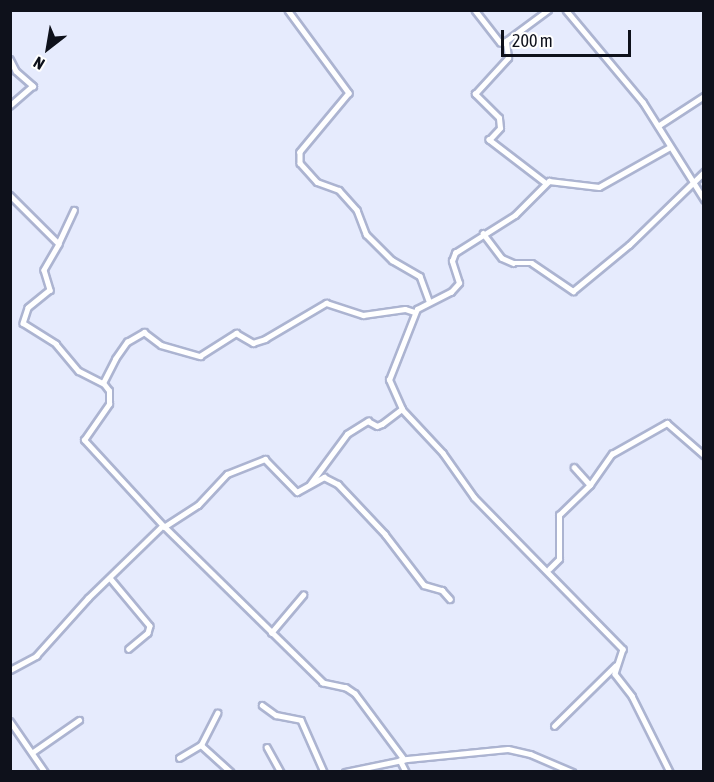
<!DOCTYPE html>
<style>
body{margin:0}
#map{position:relative;width:714px;height:782px;overflow:hidden;background:#e6ebfd;font-family:"Asap Condensed",sans-serif}
div>[style]{position:absolute}
.roads{filter:drop-shadow(2px 0 #acb4d1) drop-shadow(-2px 0 #acb4d1) drop-shadow(0 2px #acb4d1) drop-shadow(0 -2px #acb4d1)}
.minor>*{height:4.5px;margin:-2.25px;padding:0 2.25px;transform-origin:2.25px;border-radius:2.25px;background:#fff}
.tertiary>*{height:5px;margin:-2.5px;padding:0 2.5px;transform-origin:2.5px;border-radius:2.5px;background:#fff}
span{translate:-50% -50%;white-space:nowrap;text-align:center;line-height:1.15;-webkit-text-stroke:4.5px #fff;paint-order:stroke}
.frame{position:absolute;inset:0;border:12px solid #0e111b;pointer-events:none}
.north{position:absolute;left:18px;top:18px;width:60px;height:60px;-webkit-text-stroke:4px #fff;paint-order:stroke;rotate:211deg;font-size:16px;font-weight:700;line-height:24px;text-align:center;color:#0e111b}
.north::after{content:'';display:block;margin:auto;width:21px;height:27px;background:#0e111b;clip-path:polygon(50% 0,100% 100%,50% 72%,0 100%)}
.scale{position:absolute;left:501px;top:30px;width:130px;height:27px;box-sizing:border-box;border:3px solid #0e111b;border-top:0;padding-left:8px;font-size:18px;line-height:21px;white-space:nowrap;color:#0e111b;-webkit-text-stroke:4px #fff;paint-order:stroke}
</style>
<div id="map">
<div class="roads">
<div class="minor">
<i style="left:288px;top:10px;width:103px;rotate:53.7deg"></i>
<i style="left:349px;top:93px;width:77px;rotate:129.7deg"></i>
<i style="left:300px;top:152px;width:11px;rotate:90deg"></i>
<i style="left:300px;top:163px;width:25px;rotate:48deg"></i>
<i style="left:317px;top:182px;width:23px;rotate:20deg"></i>
<i style="left:339px;top:190px;width:27px;rotate:48deg"></i>
<i style="left:357px;top:210px;width:26px;rotate:69deg"></i>
<i style="left:366px;top:234px;width:37px;rotate:45deg"></i>
<i style="left:392px;top:260px;width:32px;rotate:30deg"></i>
<i style="left:420px;top:276px;width:27px;rotate:70deg"></i>
<i style="left:475px;top:10px;width:41px;rotate:52deg"></i>
<i style="left:500px;top:42px;width:5px;rotate:11deg"></i>
<i style="left:566px;top:10px;width:120px;rotate:50.1deg"></i>
<i style="left:643px;top:102px;width:115px;rotate:57.8deg"></i>
<i style="left:10px;top:59px;width:13px;rotate:63deg"></i>
<i style="left:16px;top:71px;width:23px;rotate:41deg"></i>
<i style="left:33px;top:86px;width:30px;rotate:139deg"></i>
<i style="left:658px;top:126px;width:55px;rotate:-33.1deg"></i>
<i style="left:545px;top:183px;width:71px;rotate:-142.5deg"></i>
<i style="left:489px;top:140px;width:16px;rotate:-47deg"></i>
<i style="left:500px;top:128px;width:10px;rotate:-96deg"></i>
<i style="left:499px;top:118px;width:34px;rotate:-135deg"></i>
<i style="left:475px;top:94px;width:49px;rotate:-47.5deg"></i>
<i style="left:508px;top:58px;width:17px;rotate:-97deg"></i>
<i style="left:506px;top:41px;width:52px;rotate:-36.4deg"></i>
<i style="left:10px;top:195px;width:69px;rotate:45deg"></i>
<i style="left:59px;top:244px;width:30px;rotate:120deg"></i>
<i style="left:44px;top:270px;width:21px;rotate:73deg"></i>
<i style="left:50px;top:290px;width:28px;rotate:141deg"></i>
<i style="left:28px;top:308px;width:16px;rotate:108deg"></i>
<i style="left:23px;top:323px;width:39px;rotate:32deg"></i>
<i style="left:56px;top:344px;width:35px;rotate:50deg"></i>
<i style="left:79px;top:371px;width:27px;rotate:27deg"></i>
<i style="left:483px;top:233px;width:31px;rotate:53deg"></i>
<i style="left:502px;top:258px;width:12px;rotate:24deg"></i>
<i style="left:513px;top:263px;width:19px"></i>
<i style="left:532px;top:263px;width:50px;rotate:34.3deg"></i>
<i style="left:573px;top:291px;width:72px;rotate:-39.4deg"></i>
<i style="left:629px;top:245px;width:105px;rotate:-44.2deg"></i>
<i style="left:59px;top:242px;width:35px;rotate:-65deg"></i>
<i style="left:402px;top:409px;width:32px;rotate:-114deg"></i>
<i style="left:389px;top:380px;width:76px;rotate:-68.5deg"></i>
<i style="left:417px;top:309px;width:38px;rotate:-27deg"></i>
<i style="left:451px;top:292px;width:12px;rotate:-48deg"></i>
<i style="left:459px;top:283px;width:23px;rotate:-108deg"></i>
<i style="left:452px;top:261px;width:9px;rotate:-69deg"></i>
<i style="left:455px;top:253px;width:71px;rotate:-32.3deg"></i>
<i style="left:515px;top:215px;width:48px;rotate:-45deg"></i>
<i style="left:549px;top:181px;width:50px;rotate:6.8deg"></i>
<i style="left:599px;top:187px;width:81px;rotate:-29.4deg"></i>
<i style="left:574px;top:467px;width:24px;rotate:48deg"></i>
<i style="left:310px;top:484px;width:62px;rotate:-53.5deg"></i>
<i style="left:347px;top:434px;width:25px;rotate:-32deg"></i>
<i style="left:368px;top:421px;width:10px;rotate:29deg"></i>
<i style="left:377px;top:426px;width:5px;rotate:-22deg"></i>
<i style="left:382px;top:424px;width:25px;rotate:-37deg"></i>
<i style="left:402px;top:409px;width:60px;rotate:47deg"></i>
<i style="left:443px;top:453px;width:54px;rotate:54.8deg"></i>
<i style="left:474px;top:497px;width:213px;rotate:45.6deg"></i>
<i style="left:623px;top:649px;width:26px;rotate:108deg"></i>
<i style="left:615px;top:674px;width:28px;rotate:52deg"></i>
<i style="left:632px;top:696px;width:85px;rotate:63.4deg"></i>
<i style="left:164px;top:527px;width:40px;rotate:-32.9deg"></i>
<i style="left:198px;top:505px;width:42px;rotate:-46.9deg"></i>
<i style="left:227px;top:474px;width:41px;rotate:-21.5deg"></i>
<i style="left:265px;top:459px;width:46px;rotate:45.9deg"></i>
<i style="left:297px;top:492px;width:31px;rotate:-29deg"></i>
<i style="left:324px;top:477px;width:16px;rotate:27deg"></i>
<i style="left:338px;top:484px;width:69px;rotate:46.8deg"></i>
<i style="left:385px;top:534px;width:64px;rotate:52.6deg"></i>
<i style="left:424px;top:585px;width:19px;rotate:16deg"></i>
<i style="left:442px;top:590px;width:12px;rotate:48deg"></i>
<i style="left:549px;top:569px;width:14px;rotate:-45deg"></i>
<i style="left:559px;top:559px;width:44px;rotate:-90deg"></i>
<i style="left:559px;top:515px;width:43px;rotate:-44.1deg"></i>
<i style="left:590px;top:485px;width:38px;rotate:-55deg"></i>
<i style="left:612px;top:454px;width:63px;rotate:-29.4deg"></i>
<i style="left:667px;top:423px;width:49px;rotate:40.9deg"></i>
<i style="left:110px;top:578px;width:62px;rotate:50.2deg"></i>
<i style="left:150px;top:626px;width:7px;rotate:106deg"></i>
<i style="left:148px;top:633px;width:25px;rotate:140deg"></i>
<i style="left:271px;top:633px;width:50px;rotate:-49.9deg"></i>
<i style="left:10px;top:670px;width:30px;rotate:-28deg"></i>
<i style="left:36px;top:656px;width:78px;rotate:-48.1deg"></i>
<i style="left:88px;top:598px;width:103px;rotate:-44.2deg"></i>
<i style="left:262px;top:705px;width:17px;rotate:36deg"></i>
<i style="left:276px;top:715px;width:25px;rotate:11deg"></i>
<i style="left:301px;top:720px;width:57px;rotate:66.1deg"></i>
<i style="left:10px;top:721px;width:62px;rotate:55.5deg"></i>
<i style="left:554px;top:726px;width:86px;rotate:-44.5deg"></i>
<i style="left:201px;top:745px;width:40px;rotate:42deg"></i>
<i style="left:267px;top:747px;width:29px;rotate:61deg"></i>
<i style="left:33px;top:752px;width:56px;rotate:-34.8deg"></i>
<i style="left:179px;top:758px;width:26px;rotate:-31deg"></i>
<i style="left:201px;top:745px;width:36px;rotate:-63deg"></i>
<i style="left:400px;top:760px;width:13px;rotate:63deg"></i>
<i style="left:404px;top:760px;width:82px;rotate:-126.6deg"></i>
<i style="left:355px;top:694px;width:11px;rotate:-146deg"></i>
<i style="left:346px;top:688px;width:24px;rotate:-168deg"></i>
<i style="left:323px;top:683px;width:223px;rotate:-135.5deg"></i>
<i style="left:164px;top:527px;width:118px;rotate:-132.6deg"></i>
<i style="left:84px;top:440px;width:44px;rotate:-55.2deg"></i>
<i style="left:109px;top:404px;width:13px;rotate:-90deg"></i>
<i style="left:109px;top:391px;width:10px;rotate:-127deg"></i>
<i style="left:103px;top:383px;width:27px;rotate:-63deg"></i>
<i style="left:115px;top:359px;width:21px;rotate:-55deg"></i>
<i style="left:127px;top:342px;width:20px;rotate:-30deg"></i>
<i style="left:144px;top:332px;width:21px;rotate:37deg"></i>
<i style="left:161px;top:345px;width:41px;rotate:15.8deg"></i>
<i style="left:200px;top:356px;width:43px;rotate:-32.6deg"></i>
<i style="left:236px;top:333px;width:20px;rotate:30deg"></i>
<i style="left:253px;top:343px;width:13px;rotate:-18deg"></i>
<i style="left:265px;top:339px;width:71px;rotate:-30.5deg"></i>
<i style="left:326px;top:303px;width:39px;rotate:18deg"></i>
<i style="left:363px;top:315px;width:42px;rotate:-8.1deg"></i>
<i style="left:405px;top:309px;width:9px;rotate:18deg"></i>
</div>
<div class="tertiary">
<i style="left:345px;top:772px;width:63px;rotate:-11.8deg"></i>
<i style="left:407px;top:759px;width:101px;rotate:-5.7deg"></i>
<i style="left:508px;top:749px;width:23px;rotate:13deg"></i>
<i style="left:530px;top:754px;width:46px;rotate:23.2deg"></i>
</div>
</div>
<div class="frame"></div>
<div class="north">N</div>
<div class="scale">200 m</div>
</div>
